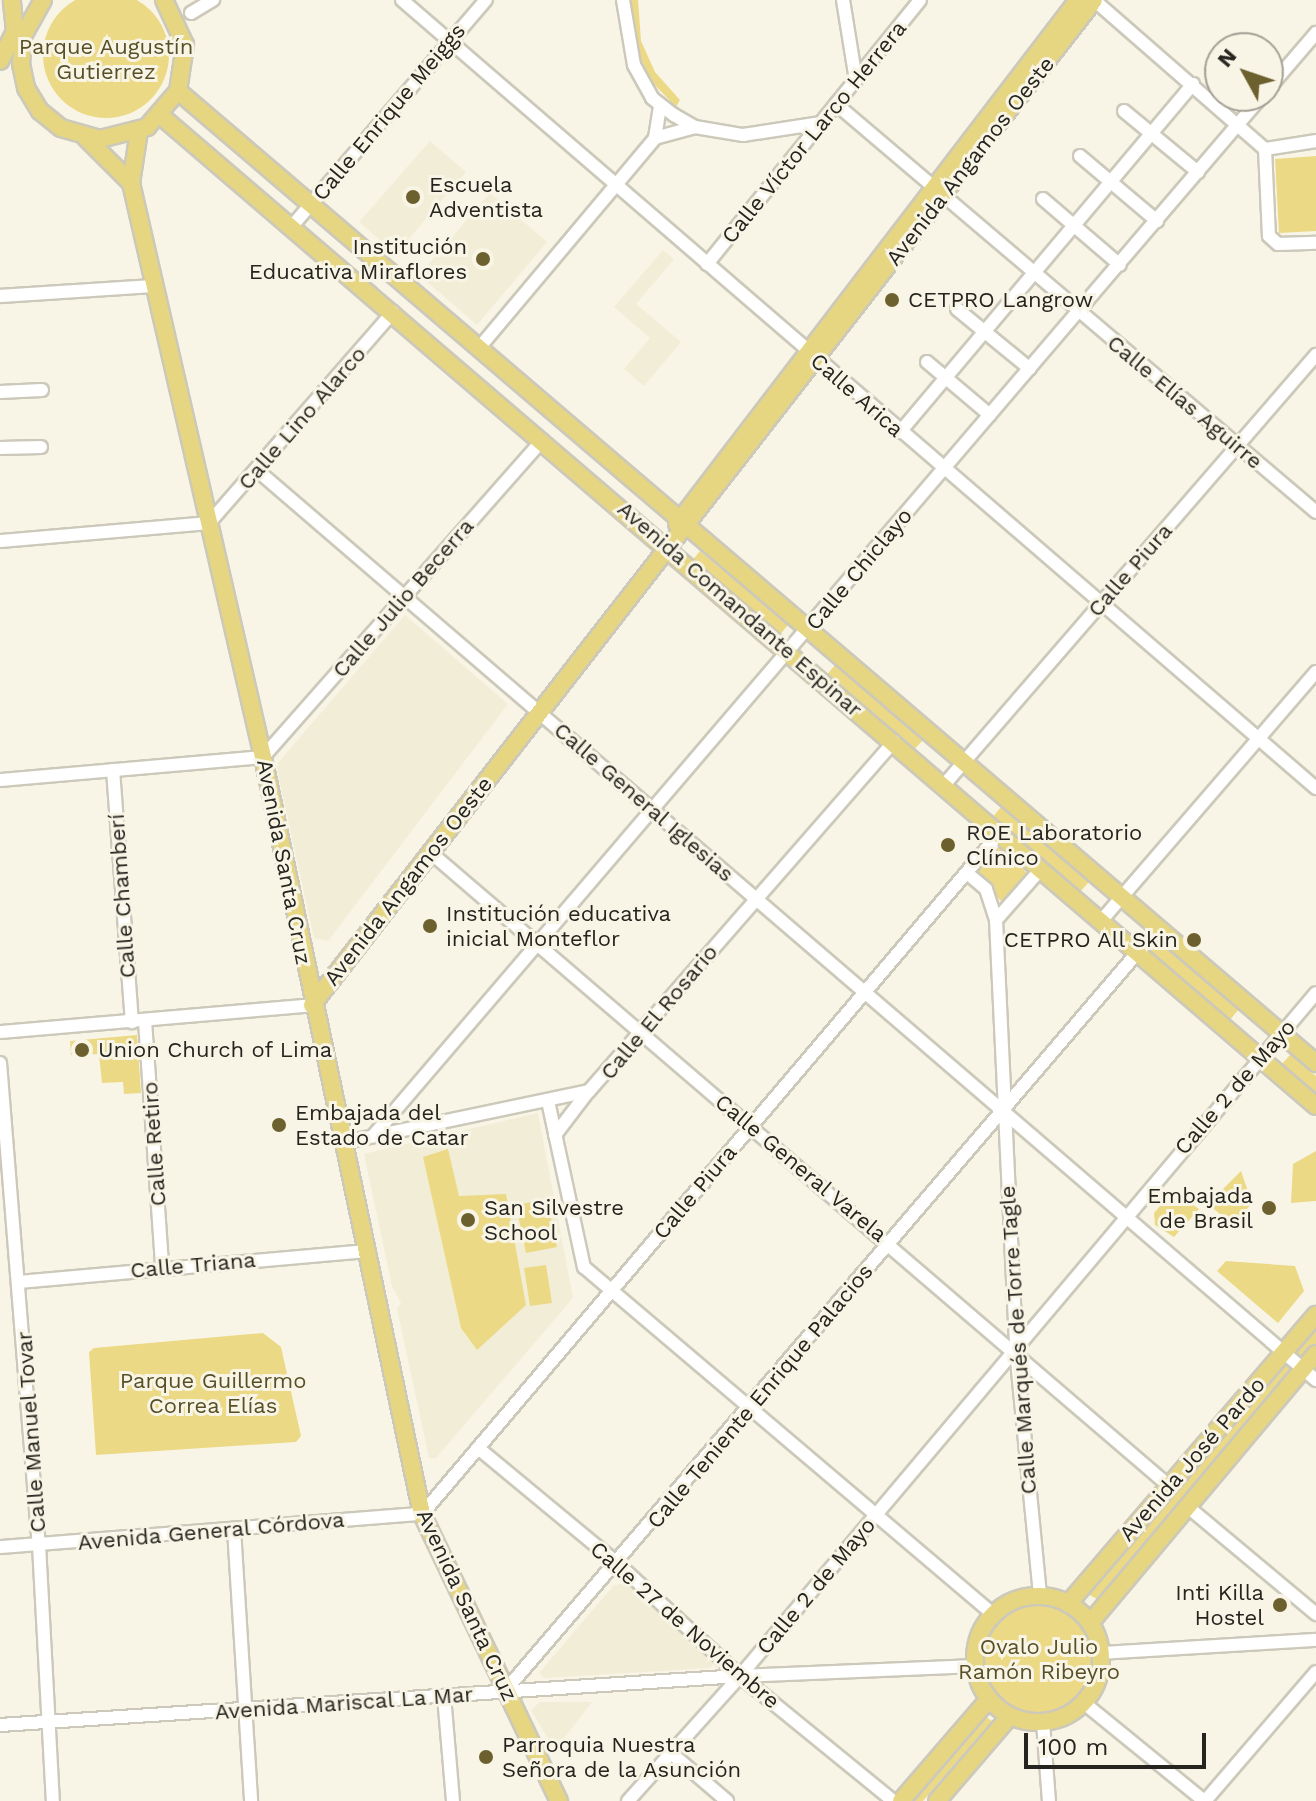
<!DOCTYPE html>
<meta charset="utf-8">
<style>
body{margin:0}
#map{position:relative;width:1316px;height:1801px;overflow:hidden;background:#f8f5e6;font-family:"Work Sans",sans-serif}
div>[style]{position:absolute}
.built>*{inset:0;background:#f2edd6}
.green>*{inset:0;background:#ecd985}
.round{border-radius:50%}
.roads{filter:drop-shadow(2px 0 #ccc9ba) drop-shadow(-2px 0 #ccc9ba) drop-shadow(0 2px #ccc9ba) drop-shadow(0 -2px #ccc9ba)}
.minor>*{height:12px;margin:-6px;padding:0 6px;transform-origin:6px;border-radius:6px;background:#fff}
.major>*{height:16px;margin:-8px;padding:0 8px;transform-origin:8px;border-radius:8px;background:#e6d682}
.major>.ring{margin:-8px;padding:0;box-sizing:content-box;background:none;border:16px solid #e6d682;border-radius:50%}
.dots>*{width:22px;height:22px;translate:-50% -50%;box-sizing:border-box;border:4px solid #f8f5e6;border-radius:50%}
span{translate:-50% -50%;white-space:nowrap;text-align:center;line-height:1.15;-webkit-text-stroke:6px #f8f5e6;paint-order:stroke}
.park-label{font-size:22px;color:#584f26}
.street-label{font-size:22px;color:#25241e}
.poi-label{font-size:22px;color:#25241e}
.left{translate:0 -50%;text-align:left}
.right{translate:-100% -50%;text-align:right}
.north{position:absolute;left:1204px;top:32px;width:80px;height:80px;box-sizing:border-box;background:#f8f5e6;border:2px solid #a4a196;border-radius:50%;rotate:310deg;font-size:22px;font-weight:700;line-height:32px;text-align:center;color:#25241e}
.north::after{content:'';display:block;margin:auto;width:28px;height:36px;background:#6c612e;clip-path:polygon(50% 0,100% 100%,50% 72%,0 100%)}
.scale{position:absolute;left:1024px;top:1733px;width:182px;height:36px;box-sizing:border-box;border:4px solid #25241e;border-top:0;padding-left:10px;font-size:24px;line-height:28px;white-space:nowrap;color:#25241e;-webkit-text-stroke:6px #f8f5e6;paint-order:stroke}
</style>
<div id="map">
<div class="built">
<i style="clip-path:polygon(430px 141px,466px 172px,396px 254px,359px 222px)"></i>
<i style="clip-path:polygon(490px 193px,547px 242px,477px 325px,419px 275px)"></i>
<i style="clip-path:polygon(663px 250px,674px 259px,636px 304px,681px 342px,644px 386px,624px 369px,650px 338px,614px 307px)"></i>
<i style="clip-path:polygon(405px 615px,508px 704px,328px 941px,314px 938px,276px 765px)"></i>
<i style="clip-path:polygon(538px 1113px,573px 1298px,436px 1458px,429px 1458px,397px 1309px,401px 1303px,392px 1286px,364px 1154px)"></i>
<i style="clip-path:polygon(625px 1583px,718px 1659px,710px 1668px,545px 1678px,539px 1673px,614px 1585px)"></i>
<i style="clip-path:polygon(540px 1702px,592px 1702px,555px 1750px,531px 1710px)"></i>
</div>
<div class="green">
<i class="round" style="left:43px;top:-8px;width:126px;height:126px"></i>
<i style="clip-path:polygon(631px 0,638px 0,641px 41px,655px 72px,680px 100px,676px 107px,649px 79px,637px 48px)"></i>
<i style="clip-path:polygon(1316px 156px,1316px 231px,1279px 233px,1275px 159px)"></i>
<i style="clip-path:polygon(700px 551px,788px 625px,777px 638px,690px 563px)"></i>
<i style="clip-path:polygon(835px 665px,923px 740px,912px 752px,825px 677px)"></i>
<i style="clip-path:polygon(1001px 807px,1089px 882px,1078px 894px,991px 819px)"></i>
<i style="clip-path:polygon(1003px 847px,1030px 877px,1006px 905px,970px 875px,993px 849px)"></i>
<i style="clip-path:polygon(1151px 934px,1239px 1009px,1229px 1021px,1141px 946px)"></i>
<i style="clip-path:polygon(137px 1035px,141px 1093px,124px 1094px,123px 1082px,102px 1083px,99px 1054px,71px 1055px,70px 1041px)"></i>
<i style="clip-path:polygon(1291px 1054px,1316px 1076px,1316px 1096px,1280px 1066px)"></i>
<i style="clip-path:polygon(448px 1149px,459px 1196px,506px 1194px,526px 1305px,477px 1350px,461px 1328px,423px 1157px)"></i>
<i style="clip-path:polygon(1316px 1151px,1316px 1201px,1291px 1203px,1293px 1164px)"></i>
<i style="clip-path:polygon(1241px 1171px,1252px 1203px,1233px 1225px,1208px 1204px)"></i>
<i style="clip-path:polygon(1173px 1191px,1199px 1209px,1174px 1237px,1155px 1225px,1154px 1213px)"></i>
<i style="clip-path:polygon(547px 1199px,557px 1247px,526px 1253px,516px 1205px)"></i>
<i style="clip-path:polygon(1226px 1261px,1295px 1266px,1304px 1291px,1278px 1323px,1217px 1271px)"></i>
<i style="clip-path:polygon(546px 1265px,552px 1303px,530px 1306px,524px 1268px)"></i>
<i style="clip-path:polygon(1316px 1320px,1316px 1344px,1308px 1353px,1097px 1599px,1086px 1593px)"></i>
<i style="clip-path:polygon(263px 1333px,281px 1347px,301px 1436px,296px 1442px,96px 1455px,89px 1352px,94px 1348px)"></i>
<i class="round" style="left:982px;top:1602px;width:114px;height:114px"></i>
<i style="clip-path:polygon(977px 1711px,992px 1721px,923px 1801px,900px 1801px)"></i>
</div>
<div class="roads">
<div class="minor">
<i style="left:402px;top:0;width:1207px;rotate:40.77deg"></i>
<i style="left:623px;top:0;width:66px;rotate:80.4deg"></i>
<i style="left:634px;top:65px;width:38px;rotate:61deg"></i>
<i style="left:652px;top:98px;width:28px;rotate:38deg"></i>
<i style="left:674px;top:115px;width:24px;rotate:30deg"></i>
<i style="left:695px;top:127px;width:49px;rotate:9.5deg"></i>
<i style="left:743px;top:135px;width:79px;rotate:-8.7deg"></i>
<i style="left:843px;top:0;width:81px;rotate:80.8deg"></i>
<i style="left:1094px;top:0;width:227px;rotate:41.1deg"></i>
<i style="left:191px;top:13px;width:26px;rotate:-31deg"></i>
<i style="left:1268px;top:89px;width:74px;rotate:-49.4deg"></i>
<i style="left:836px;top:104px;width:630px;rotate:40.36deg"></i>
<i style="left:1124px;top:111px;width:96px;rotate:39.5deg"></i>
<i style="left:655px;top:138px;width:41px;rotate:-15.4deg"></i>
<i style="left:1265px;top:149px;width:87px;rotate:87.4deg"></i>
<i style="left:1269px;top:236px;width:12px;rotate:42deg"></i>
<i style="left:1278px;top:244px;width:38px;rotate:-2deg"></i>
<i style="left:1265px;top:149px;width:52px;rotate:-8.9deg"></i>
<i style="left:1080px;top:156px;width:101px;rotate:40.2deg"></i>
<i style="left:1043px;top:199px;width:101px;rotate:40.6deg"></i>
<i style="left:293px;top:225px;width:296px;rotate:-49.4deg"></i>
<i style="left:707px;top:264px;width:339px;rotate:-51.1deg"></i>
<i style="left:0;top:296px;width:155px;rotate:-3.7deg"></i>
<i style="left:957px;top:309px;width:94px;rotate:39.4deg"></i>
<i style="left:479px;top:348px;width:274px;rotate:-50deg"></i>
<i style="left:655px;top:138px;width:32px;rotate:-81deg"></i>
<i style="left:927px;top:362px;width:82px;rotate:40.1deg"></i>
<i style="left:0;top:392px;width:42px;rotate:-2.7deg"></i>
<i style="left:900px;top:432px;width:455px;rotate:-49.9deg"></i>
<i style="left:0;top:448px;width:41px;rotate:-1.4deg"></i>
<i style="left:258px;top:471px;width:1395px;rotate:40.67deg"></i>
<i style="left:0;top:541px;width:210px;rotate:-4.9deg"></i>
<i style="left:209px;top:523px;width:280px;rotate:-48.9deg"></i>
<i style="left:113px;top:770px;width:253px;rotate:85.7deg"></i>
<i style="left:0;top:780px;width:264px;rotate:-5deg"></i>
<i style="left:263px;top:757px;width:422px;rotate:-48.6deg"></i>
<i style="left:944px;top:785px;width:569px;rotate:-49.14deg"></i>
<i style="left:431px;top:853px;width:972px;rotate:40.62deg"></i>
<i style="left:967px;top:873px;width:25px;rotate:40deg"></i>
<i style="left:986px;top:889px;width:33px;rotate:72deg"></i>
<i style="left:996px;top:920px;width:430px;rotate:87.3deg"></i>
<i style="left:1016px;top:1350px;width:247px;rotate:84.4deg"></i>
<i style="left:996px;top:920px;width:68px;rotate:-48.6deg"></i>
<i style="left:1101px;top:921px;width:329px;rotate:-49.2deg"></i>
<i style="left:145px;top:1021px;width:246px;rotate:86deg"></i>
<i style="left:0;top:1032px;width:313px;rotate:-4.9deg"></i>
<i style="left:0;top:1063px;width:484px;rotate:85.4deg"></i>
<i style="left:39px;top:1545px;width:256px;rotate:86.9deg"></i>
<i style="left:548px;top:1101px;width:170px;rotate:77.8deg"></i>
<i style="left:584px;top:1267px;width:538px;rotate:40.32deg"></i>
<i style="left:374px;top:1135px;width:1367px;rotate:-49.48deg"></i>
<i style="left:555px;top:1135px;width:53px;rotate:-52.7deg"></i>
<i style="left:342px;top:1143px;width:252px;rotate:-11.9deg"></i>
<i style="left:589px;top:1091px;width:464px;rotate:-48.9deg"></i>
<i style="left:19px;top:1282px;width:349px;rotate:-5.1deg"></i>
<i style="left:478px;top:1448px;width:182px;rotate:39.6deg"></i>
<i style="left:618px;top:1564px;width:166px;rotate:42.6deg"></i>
<i style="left:740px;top:1676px;width:198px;rotate:39.2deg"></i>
<i style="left:1188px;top:1507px;width:167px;rotate:39.9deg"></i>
<i style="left:234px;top:1529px;width:273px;rotate:86.4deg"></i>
<i style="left:0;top:1547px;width:423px;rotate:-4.5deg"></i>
<i style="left:422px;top:1514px;width:892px;rotate:-49.68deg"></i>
<i style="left:1101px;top:1653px;width:215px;rotate:-3.5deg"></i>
<i style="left:505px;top:1691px;width:972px;rotate:-49.42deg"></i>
<i style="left:444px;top:1696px;width:105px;rotate:85.1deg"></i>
<i style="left:1084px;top:1703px;width:155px;rotate:39.2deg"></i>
<i style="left:1043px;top:1722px;width:79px;rotate:85.7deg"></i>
<i style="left:0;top:1725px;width:742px;rotate:-3.79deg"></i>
<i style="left:740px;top:1676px;width:236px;rotate:-2.4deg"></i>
<i style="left:671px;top:1753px;width:74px;rotate:40.6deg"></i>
<i style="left:628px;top:1801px;width:168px;rotate:-48.1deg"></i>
<i style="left:740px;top:1676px;width:893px;rotate:-49.86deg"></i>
<i style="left:1205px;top:1801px;width:170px;rotate:-49.3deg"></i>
</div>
<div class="major">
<i style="left:43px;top:0;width:41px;rotate:119.1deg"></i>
<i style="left:23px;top:36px;width:28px;rotate:94deg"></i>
<i style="left:21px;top:64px;width:25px;rotate:78deg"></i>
<i style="left:26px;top:88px;width:27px;rotate:59deg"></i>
<i style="left:40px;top:111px;width:27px;rotate:39deg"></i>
<i style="left:61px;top:128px;width:41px;rotate:15.8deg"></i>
<i style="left:100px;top:139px;width:49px;rotate:-14.3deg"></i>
<i style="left:147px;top:127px;width:48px;rotate:-49.3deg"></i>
<i style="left:178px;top:91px;width:47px;rotate:-81.3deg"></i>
<i style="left:185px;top:45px;width:50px;rotate:-115deg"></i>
<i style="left:0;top:61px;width:34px;rotate:-63deg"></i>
<i style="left:15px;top:31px;width:31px;rotate:-96deg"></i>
<i style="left:178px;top:91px;width:1497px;rotate:40.5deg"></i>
<i style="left:161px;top:116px;width:1521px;rotate:40.6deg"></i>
<i style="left:139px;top:131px;width:53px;rotate:98.7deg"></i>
<i style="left:131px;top:183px;width:589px;rotate:77.05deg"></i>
<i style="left:263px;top:757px;width:774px;rotate:78.14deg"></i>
<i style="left:422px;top:1514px;width:318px;rotate:64.5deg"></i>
<i style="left:86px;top:138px;width:64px;rotate:45deg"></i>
<i style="left:677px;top:524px;width:660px;rotate:-52.57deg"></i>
<i style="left:312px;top:1005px;width:1273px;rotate:-52.11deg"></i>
<i class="ring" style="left:975px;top:1596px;width:110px;height:110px"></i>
<i style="left:1068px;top:1604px;width:381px;rotate:-49.4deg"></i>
<i style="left:1090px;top:1623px;width:351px;rotate:-50deg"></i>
<i style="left:901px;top:1801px;width:135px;rotate:-49.2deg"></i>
<i style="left:937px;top:1801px;width:112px;rotate:-49.3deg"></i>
</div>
</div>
<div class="dots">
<i style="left:413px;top:197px;background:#6c612e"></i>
<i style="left:483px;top:259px;background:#6c612e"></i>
<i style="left:892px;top:300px;background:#6c612e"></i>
<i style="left:948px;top:845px;background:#6c612e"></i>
<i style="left:430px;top:926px;background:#6c612e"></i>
<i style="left:1194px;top:940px;background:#6c612e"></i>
<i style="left:82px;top:1050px;background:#6c612e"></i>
<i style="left:279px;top:1125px;background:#6c612e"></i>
<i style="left:1269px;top:1208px;background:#6c612e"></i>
<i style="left:468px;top:1220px;background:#6c612e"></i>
<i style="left:1280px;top:1605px;background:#6c612e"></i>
<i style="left:486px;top:1757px;background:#6c612e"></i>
</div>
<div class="park-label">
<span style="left:106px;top:59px">Parque Augustín<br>Gutierrez</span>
<span style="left:213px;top:1393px">Parque Guillermo<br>Correa Elías</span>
<span style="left:1039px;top:1659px">Ovalo Julio<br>Ramón Ribeyro</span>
</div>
<div class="street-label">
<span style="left:389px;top:112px;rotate:-50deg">Calle Enrique Meiggs</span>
<span style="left:814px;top:132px;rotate:-51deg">Calle Víctor Larco Herrera</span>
<span style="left:970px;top:161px;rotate:-52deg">Avenida Angamos Oeste</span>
<span style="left:857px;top:395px;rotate:41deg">Calle Arica</span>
<span style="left:1185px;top:402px;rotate:40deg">Calle Elías Aguirre</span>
<span style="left:302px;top:418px;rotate:-49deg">Calle Lino Alarco</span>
<span style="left:859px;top:569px;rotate:-50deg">Calle Chiclayo</span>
<span style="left:1130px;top:570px;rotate:-49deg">Calle Piura</span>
<span style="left:403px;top:598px;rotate:-49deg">Calle Julio Becerra</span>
<span style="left:740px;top:609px;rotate:41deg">Avenida Comandante Espinar</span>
<span style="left:644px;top:802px;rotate:41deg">Calle General Iglesias</span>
<span style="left:284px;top:862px;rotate:79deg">Avenida Santa Cruz</span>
<span style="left:408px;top:881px;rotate:-52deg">Avenida Angamos Oeste</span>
<span style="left:122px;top:896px;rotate:-94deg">Calle Chamberí</span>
<span style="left:659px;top:1012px;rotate:-50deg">Calle El Rosario</span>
<span style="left:1235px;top:1087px;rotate:-49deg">Calle 2 de Mayo</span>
<span style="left:154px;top:1144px;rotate:-94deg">Calle Retiro</span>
<span style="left:801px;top:1168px;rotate:40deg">Calle General Varela</span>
<span style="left:695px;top:1192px;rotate:-50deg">Calle Piura</span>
<span style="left:193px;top:1265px;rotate:-5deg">Calle Triana</span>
<span style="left:1018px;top:1340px;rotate:-94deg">Calle Marqués de Torre Tagle</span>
<span style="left:760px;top:1396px;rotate:-50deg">Calle Teniente Enrique Palacios</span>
<span style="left:31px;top:1432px;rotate:-94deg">Calle Manuel Tovar</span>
<span style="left:1192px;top:1459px;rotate:-49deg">Avenida José Pardo</span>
<span style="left:211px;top:1531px;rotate:-5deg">Avenida General Córdova</span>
<span style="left:816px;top:1586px;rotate:-50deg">Calle 2 de Mayo</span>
<span style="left:467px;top:1605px;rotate:65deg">Avenida Santa Cruz</span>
<span style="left:685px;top:1625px;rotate:41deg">Calle 27 de Noviembre</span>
<span style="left:344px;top:1703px;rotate:-4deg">Avenida Mariscal La Mar</span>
</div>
<div class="poi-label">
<span class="left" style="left:429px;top:197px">Escuela<br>Adventista</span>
<span class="right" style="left:467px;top:259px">Institución<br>Educativa Miraflores</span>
<span class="left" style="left:908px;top:300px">CETPRO Langrow</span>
<span class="left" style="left:966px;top:845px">ROE Laboratorio<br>Clínico</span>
<span class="left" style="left:446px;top:926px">Institución educativa<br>inicial Monteflor</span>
<span class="right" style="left:1178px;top:940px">CETPRO All Skin</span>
<span class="left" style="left:98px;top:1050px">Union Church of Lima</span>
<span class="left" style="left:295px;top:1125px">Embajada del<br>Estado de Catar</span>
<span class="right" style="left:1253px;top:1208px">Embajada<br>de Brasil</span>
<span class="left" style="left:484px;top:1220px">San Silvestre<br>School</span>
<span class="right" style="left:1264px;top:1605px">Inti Killa<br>Hostel</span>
<span class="left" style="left:502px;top:1757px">Parroquia Nuestra<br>Señora de la Asunción</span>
</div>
<div class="north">N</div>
<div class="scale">100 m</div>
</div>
